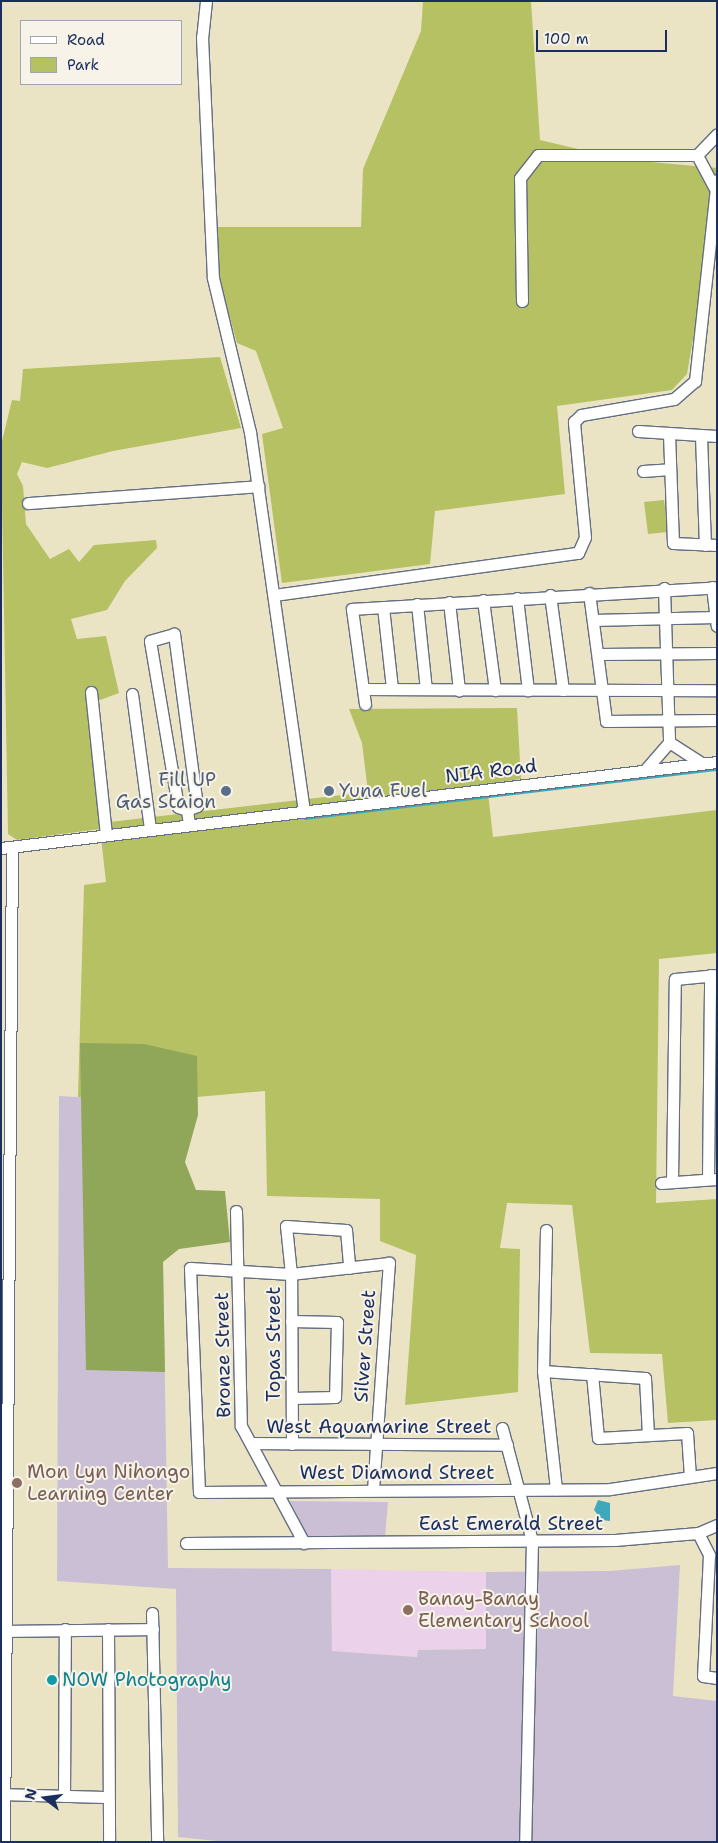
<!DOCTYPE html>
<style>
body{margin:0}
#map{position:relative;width:718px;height:1843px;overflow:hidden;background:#ebe4c4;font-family:"Shantell Sans",sans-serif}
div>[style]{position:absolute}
.built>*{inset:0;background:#ecd1ea}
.industrial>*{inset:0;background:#cbbfd5}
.green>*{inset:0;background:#b5c163}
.forest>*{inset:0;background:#90a759}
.water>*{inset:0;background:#3ea9bd}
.stream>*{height:2.5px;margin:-1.25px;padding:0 1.25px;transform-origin:1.25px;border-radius:1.25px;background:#3ea9bd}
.roads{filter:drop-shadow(1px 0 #646e82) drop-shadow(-1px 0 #646e82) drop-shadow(0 1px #646e82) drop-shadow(0 -1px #646e82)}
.minor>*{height:11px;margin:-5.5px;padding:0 5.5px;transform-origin:5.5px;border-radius:5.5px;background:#fff}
.dots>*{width:14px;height:14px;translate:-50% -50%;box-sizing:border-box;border:2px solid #f7f3e8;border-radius:50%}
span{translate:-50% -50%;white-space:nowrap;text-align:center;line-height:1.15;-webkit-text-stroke:4px #f7f3e8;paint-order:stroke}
.street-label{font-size:19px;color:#1b2f5e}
.service-label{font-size:19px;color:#4e5e75}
.right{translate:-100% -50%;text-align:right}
.left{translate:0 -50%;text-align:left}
.education-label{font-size:19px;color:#785e54}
.culture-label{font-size:19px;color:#0d838f}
.frame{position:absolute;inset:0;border:2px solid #1b2f5e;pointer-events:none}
.legend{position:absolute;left:20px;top:20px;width:162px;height:65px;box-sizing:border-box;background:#f7f3e8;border:1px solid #9fa5b1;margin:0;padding:6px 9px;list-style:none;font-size:15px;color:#1b2f5e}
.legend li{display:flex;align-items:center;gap:10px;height:25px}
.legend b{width:25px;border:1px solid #9fa5b1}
.north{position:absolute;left:20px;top:1773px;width:50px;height:50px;-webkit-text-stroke:4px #f7f3e8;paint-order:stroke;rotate:285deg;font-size:14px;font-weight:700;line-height:20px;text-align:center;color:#1b2f5e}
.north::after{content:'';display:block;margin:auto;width:18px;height:22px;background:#1b2f5e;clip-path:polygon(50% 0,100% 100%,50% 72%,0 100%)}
.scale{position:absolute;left:536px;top:30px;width:131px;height:22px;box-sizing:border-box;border:2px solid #1b2f5e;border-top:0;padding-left:6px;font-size:15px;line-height:18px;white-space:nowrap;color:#1b2f5e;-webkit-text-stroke:4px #f7f3e8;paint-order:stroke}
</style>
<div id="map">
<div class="built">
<i style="clip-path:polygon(331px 1569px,486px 1572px,486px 1649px,418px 1650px,418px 1657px,332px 1651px)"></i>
</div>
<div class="industrial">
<i style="clip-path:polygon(59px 1096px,151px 1101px,163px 1262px,168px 1568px,331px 1569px,332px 1651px,417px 1657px,418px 1650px,486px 1649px,486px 1572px,610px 1571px,680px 1565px,673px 1696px,717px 1701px,717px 1842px,226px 1842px,178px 1837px,176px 1589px,57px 1581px)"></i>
<i style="clip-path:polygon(290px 1501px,388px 1502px,385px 1537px,309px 1539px)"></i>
</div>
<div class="green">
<i style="clip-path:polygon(423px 1px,531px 1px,540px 140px,612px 157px,649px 151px,651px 162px,717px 168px,717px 254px,707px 257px,687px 374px,672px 390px,557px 406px,565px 494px,435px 511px,430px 564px,282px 583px,262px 434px,283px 428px,256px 351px,237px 343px,213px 258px,216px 227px,361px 227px,363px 169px,421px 31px)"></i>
<i style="clip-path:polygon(220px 357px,241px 428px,113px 451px,47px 468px,22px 462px,17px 474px,23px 486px,26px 524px,50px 559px,69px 549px,79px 562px,94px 545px,156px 540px,157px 548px,125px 581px,107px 610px,71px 619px,77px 639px,106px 636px,119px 693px,92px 703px,101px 823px,368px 792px,362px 743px,349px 709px,517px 708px,521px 779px,487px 784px,493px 837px,717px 810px,717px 953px,659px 959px,656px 1203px,717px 1199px,717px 1420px,668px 1423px,662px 1354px,590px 1353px,572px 1205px,507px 1203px,500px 1248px,520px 1249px,518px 1392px,405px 1405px,416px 1255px,380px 1241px,380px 1199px,267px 1196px,265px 1091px,151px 1101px,78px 1097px,84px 885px,106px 882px,100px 829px,17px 840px,8px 834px,1px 445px,12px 400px,20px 401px,23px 369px)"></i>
<i style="clip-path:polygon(664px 500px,668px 532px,648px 534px,644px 502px)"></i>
</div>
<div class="forest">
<i style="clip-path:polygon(80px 1043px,144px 1044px,197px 1056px,198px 1115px,185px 1162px,196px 1190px,225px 1191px,230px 1242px,179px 1249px,163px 1262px,165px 1372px,86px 1370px)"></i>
</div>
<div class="water">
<i style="clip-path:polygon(598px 1500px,610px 1503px,610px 1521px,602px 1520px,594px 1510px)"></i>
</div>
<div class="stream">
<i style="left:305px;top:818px;width:415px;rotate:-6.8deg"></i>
</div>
<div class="roads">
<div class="minor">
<i style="left:206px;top:1px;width:36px;rotate:96deg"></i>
<i style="left:202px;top:37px;width:241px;rotate:87.4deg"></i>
<i style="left:213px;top:278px;width:158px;rotate:76.5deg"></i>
<i style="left:250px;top:432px;width:382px;rotate:81.9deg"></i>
<i style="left:714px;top:187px;width:36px;rotate:-118deg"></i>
<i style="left:697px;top:155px;width:29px;rotate:-46deg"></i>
<i style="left:522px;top:301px;width:123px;rotate:-90.9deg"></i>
<i style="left:520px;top:178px;width:29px;rotate:-52deg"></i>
<i style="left:538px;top:155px;width:159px"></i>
<i style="left:638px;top:431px;width:79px;rotate:3.6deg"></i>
<i style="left:669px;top:434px;width:109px;rotate:87.9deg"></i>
<i style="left:673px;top:543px;width:44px;rotate:2.6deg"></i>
<i style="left:701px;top:436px;width:109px;rotate:87.9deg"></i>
<i style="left:643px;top:471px;width:27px;rotate:-4deg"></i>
<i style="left:28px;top:503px;width:231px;rotate:-4.2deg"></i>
<i style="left:712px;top:587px;width:39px;rotate:83deg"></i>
<i style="left:664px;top:588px;width:154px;rotate:88.1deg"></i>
<i style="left:589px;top:593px;width:129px;rotate:82.4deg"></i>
<i style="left:606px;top:721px;width:111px;rotate:-0.5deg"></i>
<i style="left:274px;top:595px;width:307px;rotate:-7.9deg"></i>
<i style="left:578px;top:553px;width:17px;rotate:-66deg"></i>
<i style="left:585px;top:537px;width:116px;rotate:-95.5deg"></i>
<i style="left:574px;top:422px;width:10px;rotate:-45deg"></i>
<i style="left:581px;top:415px;width:94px;rotate:-9.8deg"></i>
<i style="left:674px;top:399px;width:28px;rotate:-41deg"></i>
<i style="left:695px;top:381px;width:202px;rotate:-83.8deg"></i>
<i style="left:550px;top:595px;width:96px;rotate:82.2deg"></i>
<i style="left:517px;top:598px;width:93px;rotate:83.2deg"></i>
<i style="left:483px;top:600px;width:91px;rotate:82.4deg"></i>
<i style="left:449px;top:602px;width:89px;rotate:83.5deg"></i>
<i style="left:417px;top:604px;width:85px;rotate:84deg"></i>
<i style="left:383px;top:607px;width:82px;rotate:83.7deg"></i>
<i style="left:593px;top:620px;width:123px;rotate:-1.4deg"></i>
<i style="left:599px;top:654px;width:118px;rotate:-0.5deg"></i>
<i style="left:363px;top:689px;width:354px;rotate:0.2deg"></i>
<i style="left:91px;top:692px;width:143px;rotate:84deg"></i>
<i style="left:132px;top:694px;width:136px;rotate:82.4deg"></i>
<i style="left:365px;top:704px;width:96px;rotate:-97.8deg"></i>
<i style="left:352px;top:609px;width:366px;rotate:-3.4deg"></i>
<i style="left:645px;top:770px;width:37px;rotate:-49deg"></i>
<i style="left:669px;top:742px;width:38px;rotate:33deg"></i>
<i style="left:187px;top:810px;width:11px;rotate:-22deg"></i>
<i style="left:197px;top:806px;width:174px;rotate:-97.6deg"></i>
<i style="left:174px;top:634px;width:25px;rotate:164deg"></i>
<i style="left:150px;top:641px;width:168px;rotate:80.4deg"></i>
<i style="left:178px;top:807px;width:9px;rotate:18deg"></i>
<i style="left:187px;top:810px;width:14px;rotate:82deg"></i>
<i style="left:1px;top:848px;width:721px;rotate:-6.85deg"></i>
<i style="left:708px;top:1179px;width:204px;rotate:-89.4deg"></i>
<i style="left:672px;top:1182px;width:203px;rotate:-89.2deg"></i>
<i style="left:675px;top:979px;width:42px;rotate:-5.4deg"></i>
<i style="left:661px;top:1183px;width:56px;rotate:-4.1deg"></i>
<i style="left:236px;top:1211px;width:215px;rotate:88.7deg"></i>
<i style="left:241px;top:1426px;width:133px;rotate:61.7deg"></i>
<i style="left:546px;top:1230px;width:141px;rotate:91.2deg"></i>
<i style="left:543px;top:1371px;width:119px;rotate:83.7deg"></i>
<i style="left:291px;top:1321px;width:46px;rotate:1.2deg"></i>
<i style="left:337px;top:1322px;width:75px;rotate:91.5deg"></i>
<i style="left:335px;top:1397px;width:43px;rotate:178.7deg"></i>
<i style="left:543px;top:1371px;width:102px;rotate:3.9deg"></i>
<i style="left:645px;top:1378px;width:57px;rotate:87deg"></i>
<i style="left:592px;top:1374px;width:64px;rotate:84.6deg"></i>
<i style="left:598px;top:1438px;width:89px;rotate:-3.2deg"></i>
<i style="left:687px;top:1433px;width:44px;rotate:86.1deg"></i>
<i style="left:502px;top:1428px;width:117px;rotate:75.1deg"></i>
<i style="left:532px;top:1541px;width:301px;rotate:91.3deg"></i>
<i style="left:251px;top:1443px;width:256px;rotate:0.4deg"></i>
<i style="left:292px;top:1444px;width:170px;rotate:-90.3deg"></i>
<i style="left:291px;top:1274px;width:48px;rotate:-95.9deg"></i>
<i style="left:286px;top:1226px;width:60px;rotate:3.8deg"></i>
<i style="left:346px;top:1230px;width:38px;rotate:85deg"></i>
<i style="left:373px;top:1490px;width:228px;rotate:-86deg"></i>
<i style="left:389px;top:1263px;width:99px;rotate:173.6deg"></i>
<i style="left:291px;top:1274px;width:101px;rotate:-176.6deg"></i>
<i style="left:190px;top:1268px;width:224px;rotate:87.7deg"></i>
<i style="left:199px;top:1492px;width:411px;rotate:-0.4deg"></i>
<i style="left:610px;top:1489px;width:108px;rotate:-8.5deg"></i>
<i style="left:698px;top:1533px;width:25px;rotate:63deg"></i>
<i style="left:709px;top:1555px;width:121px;rotate:92.8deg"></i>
<i style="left:703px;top:1676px;width:14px;rotate:8deg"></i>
<i style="left:186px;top:1543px;width:429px;rotate:-0.4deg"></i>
<i style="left:615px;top:1540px;width:83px;rotate:-4.8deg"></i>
<i style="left:698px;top:1533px;width:21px;rotate:-23deg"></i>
<i style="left:152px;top:1613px;width:229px;rotate:88.7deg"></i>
<i style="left:108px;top:1629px;width:213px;rotate:89.7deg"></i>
<i style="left:7px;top:1631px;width:146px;rotate:-0.8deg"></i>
<i style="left:1px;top:1794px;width:107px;rotate:1.6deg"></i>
<i style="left:64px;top:1796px;width:167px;rotate:-89.7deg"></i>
<i style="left:4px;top:1842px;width:995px;rotate:-89.54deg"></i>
</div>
</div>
<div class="dots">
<i style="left:226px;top:791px;background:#5c6f8a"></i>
<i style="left:329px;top:791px;background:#5c6f8a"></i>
<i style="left:17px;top:1483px;background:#8d6e63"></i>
<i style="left:408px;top:1610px;background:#8d6e63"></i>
<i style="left:52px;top:1680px;background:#0f9aa8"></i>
</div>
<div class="street-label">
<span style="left:491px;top:771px;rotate:-7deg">NIA Road</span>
<span style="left:274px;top:1344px;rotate:-90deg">Topas Street</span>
<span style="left:365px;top:1346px;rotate:-86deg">Silver Street</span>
<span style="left:223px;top:1355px;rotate:-91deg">Bronze Street</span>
<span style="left:379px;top:1427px">West Aquamarine Street</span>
<span style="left:397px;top:1473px">West Diamond Street</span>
<span style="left:511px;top:1524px">East Emerald Street</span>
</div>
<div class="service-label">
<span class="right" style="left:216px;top:791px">Fill UP<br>Gas Staion</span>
<span class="left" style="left:339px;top:791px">Yuna Fuel</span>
</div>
<div class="education-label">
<span class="left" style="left:27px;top:1483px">Mon Lyn Nihongo<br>Learning Center</span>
<span class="left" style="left:418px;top:1610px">Banay-Banay<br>Elementary School</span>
</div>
<div class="culture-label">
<span class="left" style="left:62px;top:1680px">NOW Photography</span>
</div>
<div class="frame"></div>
<ul class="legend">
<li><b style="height:6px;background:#fff"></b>Road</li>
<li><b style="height:14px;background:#b5c163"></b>Park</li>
</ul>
<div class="north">N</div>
<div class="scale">100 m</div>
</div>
